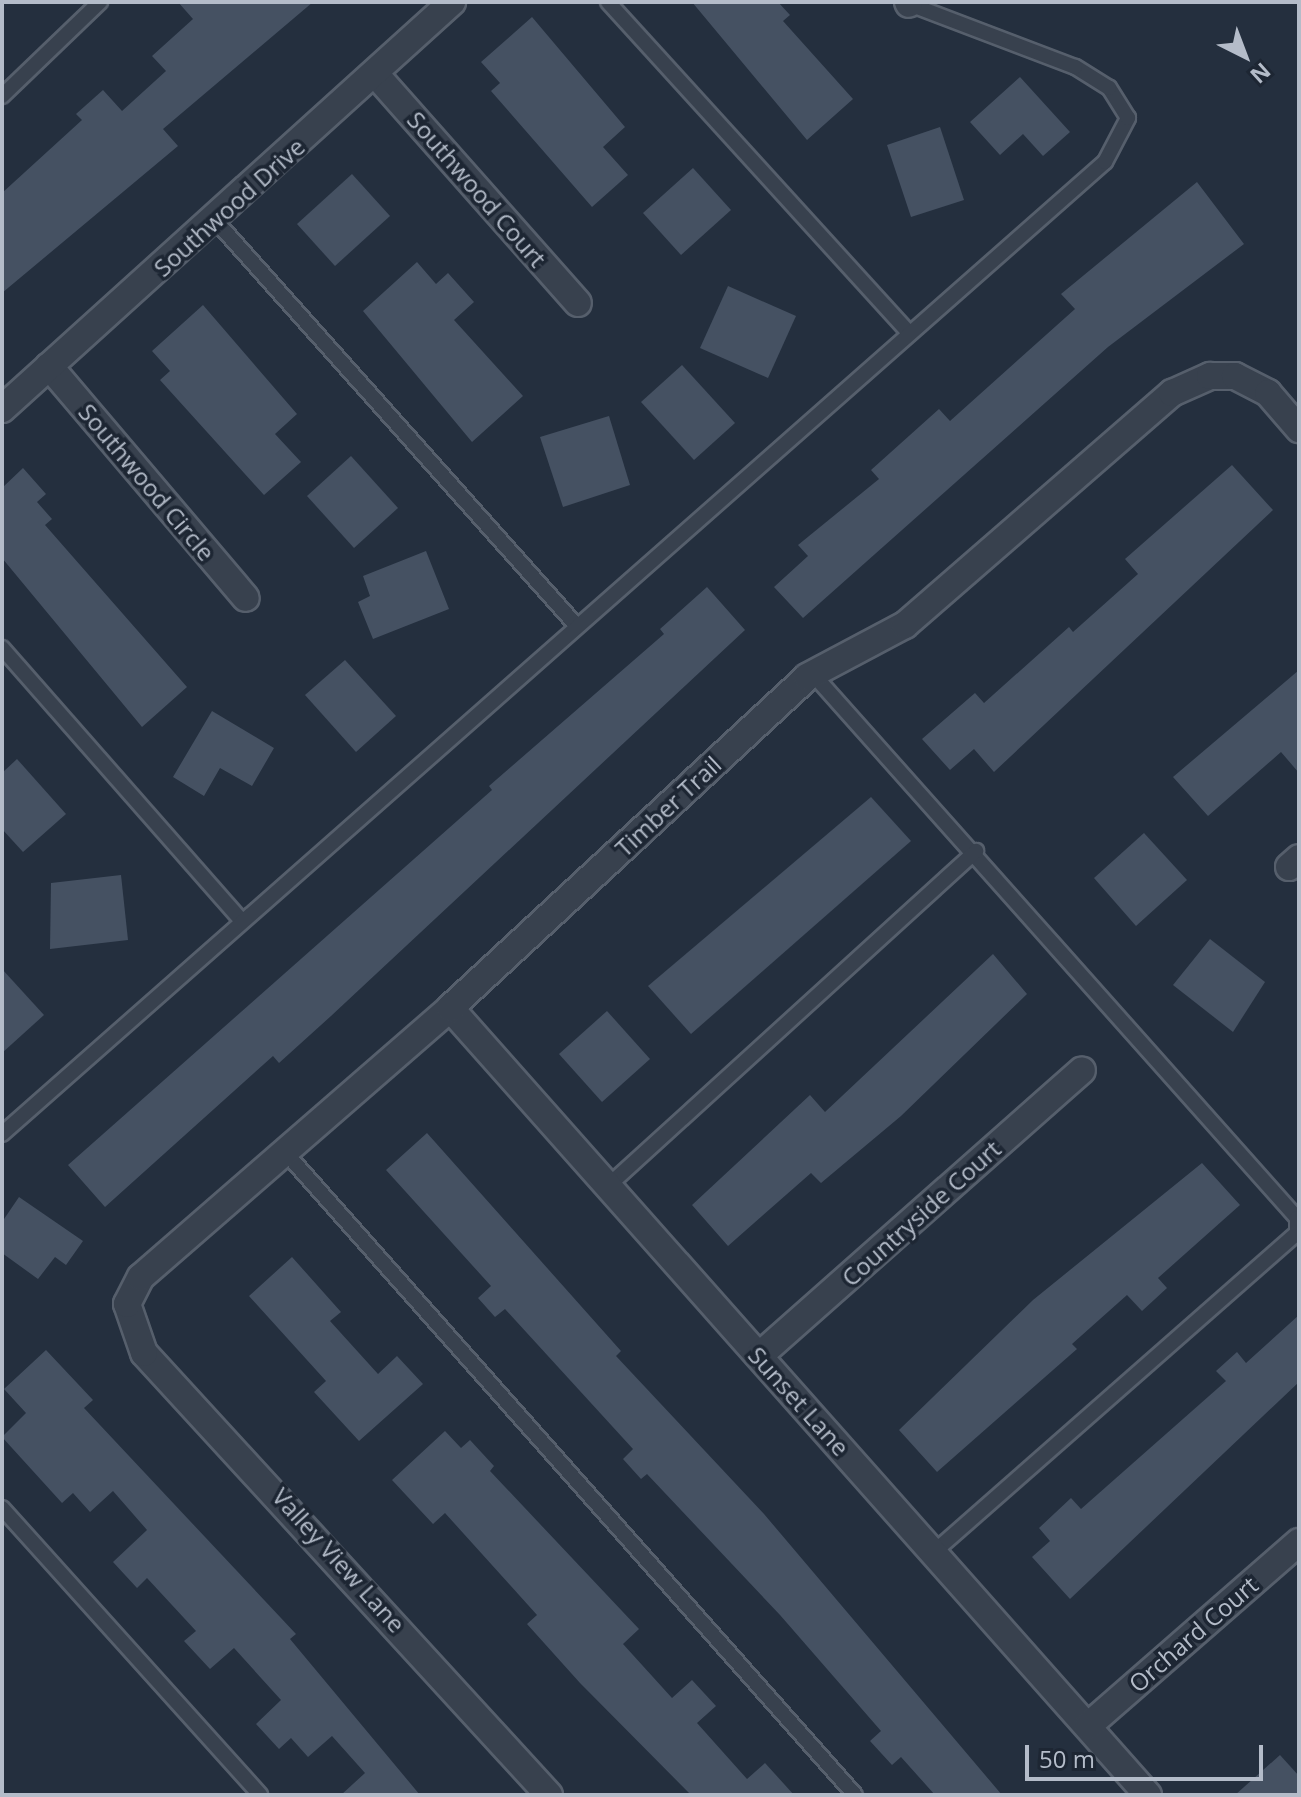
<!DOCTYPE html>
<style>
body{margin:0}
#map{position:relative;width:1301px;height:1797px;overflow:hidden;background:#242f3e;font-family:"Open Sans",sans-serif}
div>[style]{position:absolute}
.building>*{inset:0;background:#455162}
.roads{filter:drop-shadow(2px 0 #565f6c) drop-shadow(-2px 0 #565f6c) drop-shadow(0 2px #565f6c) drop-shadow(0 -2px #565f6c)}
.lane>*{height:14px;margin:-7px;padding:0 7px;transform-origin:7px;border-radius:7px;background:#38414e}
.street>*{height:26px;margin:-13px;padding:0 13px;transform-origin:13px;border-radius:13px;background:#38414e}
span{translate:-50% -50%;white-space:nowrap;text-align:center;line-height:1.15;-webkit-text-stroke:7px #1d2633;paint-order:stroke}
.street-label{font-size:24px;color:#b4bcc9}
.frame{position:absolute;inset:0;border:4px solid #b4bcc9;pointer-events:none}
.north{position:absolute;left:1205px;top:16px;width:80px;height:80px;-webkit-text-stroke:6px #1d2633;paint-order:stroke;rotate:138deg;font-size:22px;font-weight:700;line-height:32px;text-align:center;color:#b4bcc9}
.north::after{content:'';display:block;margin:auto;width:28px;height:36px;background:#b4bcc9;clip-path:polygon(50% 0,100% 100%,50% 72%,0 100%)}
.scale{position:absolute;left:1025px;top:1745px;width:238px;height:36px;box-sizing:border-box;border:4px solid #b4bcc9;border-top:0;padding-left:10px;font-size:24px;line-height:28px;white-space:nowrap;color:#b4bcc9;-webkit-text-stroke:6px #1d2633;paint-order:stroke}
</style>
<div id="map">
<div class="building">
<i style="clip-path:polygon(178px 2px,313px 2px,163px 129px,178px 146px,2px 293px,2px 193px,82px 120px,76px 114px,103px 90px,122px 111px,166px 71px,152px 56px,193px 19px)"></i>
<i style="clip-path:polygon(692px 2px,778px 2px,790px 15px,783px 21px,853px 99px,807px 140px)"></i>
<i style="clip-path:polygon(532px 17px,625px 127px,603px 147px,628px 175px,592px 207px,491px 91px,500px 83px,481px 62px)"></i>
<i style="clip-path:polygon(1020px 77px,1070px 132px,1043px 156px,1023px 134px,1000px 155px,970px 122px)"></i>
<i style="clip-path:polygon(940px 127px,964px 200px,911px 217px,887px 145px)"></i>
<i style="clip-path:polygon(693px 168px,731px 210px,681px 255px,643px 213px)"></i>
<i style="clip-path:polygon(352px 174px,390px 216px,335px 266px,297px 224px)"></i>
<i style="clip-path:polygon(1197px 182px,1244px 244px,1108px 347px,803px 618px,774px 587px,808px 556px,798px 545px,879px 479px,871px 470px,939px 409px,950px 421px,1075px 309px,1061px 294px)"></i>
<i style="clip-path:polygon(417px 262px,436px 284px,448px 273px,474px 302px,454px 320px,523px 396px,472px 442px,363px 311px)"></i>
<i style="clip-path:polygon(728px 286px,796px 316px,768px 378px,700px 348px)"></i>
<i style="clip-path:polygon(203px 305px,297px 414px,275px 434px,301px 462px,264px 495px,160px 380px,170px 371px,152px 351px)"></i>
<i style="clip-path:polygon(682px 365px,735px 423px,694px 460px,641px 402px)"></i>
<i style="clip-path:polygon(609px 416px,630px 485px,563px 507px,540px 437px)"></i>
<i style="clip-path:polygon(351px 456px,398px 508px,354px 548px,307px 496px)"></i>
<i style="clip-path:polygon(1232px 465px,1273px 510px,994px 772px,974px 749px,950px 770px,922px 739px,975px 693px,984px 703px,1069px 627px,1073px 632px,1138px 574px,1125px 559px)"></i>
<i style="clip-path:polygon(23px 468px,46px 494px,37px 502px,52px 519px,45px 525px,187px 687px,142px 727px,2px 558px,2px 488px)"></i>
<i style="clip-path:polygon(426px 551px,449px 609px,373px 639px,358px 602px,370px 596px,363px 576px)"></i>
<i style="clip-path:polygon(707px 587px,745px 630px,331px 1016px,279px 1063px,273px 1056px,105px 1207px,68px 1165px,492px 790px,489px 786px,664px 634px,660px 629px)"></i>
<i style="clip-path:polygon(345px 660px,396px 716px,356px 752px,305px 695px)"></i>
<i style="clip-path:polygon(1299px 670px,1299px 773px,1281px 752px,1208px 816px,1173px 777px)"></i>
<i style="clip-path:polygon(212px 711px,274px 748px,252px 786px,220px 768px,204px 796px,173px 777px)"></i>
<i style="clip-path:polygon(17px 759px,66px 814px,23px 852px,2px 829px,2px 773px)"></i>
<i style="clip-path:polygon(871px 797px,911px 841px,691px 1034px,648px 986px)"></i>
<i style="clip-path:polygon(1144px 833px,1187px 880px,1136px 926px,1094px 878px)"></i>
<i style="clip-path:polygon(121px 875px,128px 940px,50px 949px,51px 883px)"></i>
<i style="clip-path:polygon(1210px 939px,1265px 982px,1233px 1032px,1173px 985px)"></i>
<i style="clip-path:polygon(993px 954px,1027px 994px,901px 1116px,821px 1183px,811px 1173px,728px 1246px,692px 1205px,810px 1095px,825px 1112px)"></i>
<i style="clip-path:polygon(2px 969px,44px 1015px,2px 1053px)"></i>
<i style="clip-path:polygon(607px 1011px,650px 1059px,602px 1102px,559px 1054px)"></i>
<i style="clip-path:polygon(427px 1133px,621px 1351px,616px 1356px,764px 1514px,1002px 1795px,935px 1795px,901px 1757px,892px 1765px,870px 1741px,881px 1731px,780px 1615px,647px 1474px,641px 1479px,623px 1459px,633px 1449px,505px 1309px,495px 1317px,478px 1298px,491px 1286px,386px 1170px)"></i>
<i style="clip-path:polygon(1202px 1163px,1240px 1205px,1158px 1278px,1167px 1288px,1142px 1311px,1127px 1295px,1072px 1344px,1077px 1349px,937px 1472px,899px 1430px,1033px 1300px)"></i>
<i style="clip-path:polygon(19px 1197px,83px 1241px,66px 1265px,55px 1257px,38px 1279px,2px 1253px,2px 1222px)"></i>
<i style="clip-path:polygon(292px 1257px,341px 1312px,330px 1321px,378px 1374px,397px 1356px,423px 1384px,359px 1441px,314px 1392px,326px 1381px,249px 1296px)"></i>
<i style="clip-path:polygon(1299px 1315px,1299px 1382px,1070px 1599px,1032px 1557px,1050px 1541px,1039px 1528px,1071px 1498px,1081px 1509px,1226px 1381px,1216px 1371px,1237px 1352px,1246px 1363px)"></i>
<i style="clip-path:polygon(46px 1350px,93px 1400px,84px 1408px,296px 1634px,290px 1639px,420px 1795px,341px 1795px,365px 1773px,332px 1736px,308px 1757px,291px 1738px,279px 1749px,256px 1724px,281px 1700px,234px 1648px,210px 1669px,184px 1641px,196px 1631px,147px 1578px,137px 1588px,113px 1562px,147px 1530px,113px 1491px,90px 1512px,73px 1493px,62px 1503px,2px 1437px,26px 1413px,4px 1389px)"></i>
<i style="clip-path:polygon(445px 1431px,461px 1448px,470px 1440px,494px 1466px,490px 1471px,639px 1629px,623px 1644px,672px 1698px,692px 1680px,716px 1706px,697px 1723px,747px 1779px,765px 1763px,794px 1795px,691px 1795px,580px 1683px,527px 1624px,537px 1615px,445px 1513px,433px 1524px,392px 1480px)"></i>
<i style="clip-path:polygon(1280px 1755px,1299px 1776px,1299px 1795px,1235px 1795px)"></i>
</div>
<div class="roads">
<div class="lane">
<i style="left:608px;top:2px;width:446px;rotate:47.7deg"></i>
<i style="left:2px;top:96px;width:136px;rotate:-43.8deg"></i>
<i style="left:214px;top:219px;width:544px;rotate:48.28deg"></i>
<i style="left:2px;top:648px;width:363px;rotate:48.7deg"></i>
<i style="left:812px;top:673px;width:730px;rotate:48.33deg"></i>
<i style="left:1297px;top:1218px;width:15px;rotate:90deg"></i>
<i style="left:1297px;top:1233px;width:483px;rotate:138.7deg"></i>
<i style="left:2px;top:1134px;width:1470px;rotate:-41.39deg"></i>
<i style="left:1105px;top:162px;width:50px;rotate:-62.4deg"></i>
<i style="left:1128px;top:118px;width:36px;rotate:-122deg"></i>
<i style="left:1109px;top:88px;width:40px;rotate:-148deg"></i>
<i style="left:1075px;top:67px;width:178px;rotate:-159.2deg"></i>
<i style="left:285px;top:1152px;width:859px;rotate:48.44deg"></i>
<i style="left:608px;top:1186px;width:498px;rotate:-42.3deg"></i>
<i style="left:2px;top:1508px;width:386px;rotate:48deg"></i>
</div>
<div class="street">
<i style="left:908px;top:2px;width:2px;rotate:63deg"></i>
<i style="left:377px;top:76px;width:303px;rotate:48.5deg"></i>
<i style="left:49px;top:366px;width:304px;rotate:49.7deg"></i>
<i style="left:2px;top:409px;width:607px;rotate:-42.13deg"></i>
<i style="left:1289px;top:867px;width:13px;rotate:-42deg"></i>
<i style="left:450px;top:1008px;width:1052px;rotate:48.43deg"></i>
<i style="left:759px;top:1356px;width:431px;rotate:-41.5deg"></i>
<i style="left:1088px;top:1726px;width:280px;rotate:-41.1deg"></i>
<i style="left:549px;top:1795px;width:599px;rotate:-132.5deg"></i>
<i style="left:144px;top:1353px;width:52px;rotate:-109.1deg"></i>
<i style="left:127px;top:1304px;width:30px;rotate:-63deg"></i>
<i style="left:141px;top:1277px;width:410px;rotate:-41deg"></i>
<i style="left:450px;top:1008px;width:487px;rotate:-42.8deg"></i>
<i style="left:807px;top:677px;width:111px;rotate:-28deg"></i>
<i style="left:905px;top:625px;width:354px;rotate:-41deg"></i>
<i style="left:1172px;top:393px;width:42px;rotate:-24.1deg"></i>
<i style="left:1210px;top:376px;width:25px"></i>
<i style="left:1235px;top:376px;width:37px;rotate:27deg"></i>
<i style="left:1268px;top:393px;width:48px;rotate:49.3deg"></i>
</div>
</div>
<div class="street-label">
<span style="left:477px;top:189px;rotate:49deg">Southwood Court</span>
<span style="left:229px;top:207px;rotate:-42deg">Southwood Drive</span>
<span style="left:147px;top:482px;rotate:50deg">Southwood Circle</span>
<span style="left:668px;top:806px;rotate:-43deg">Timber Trail</span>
<span style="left:921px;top:1213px;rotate:-42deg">Countryside Court</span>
<span style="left:799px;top:1401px;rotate:48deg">Sunset Lane</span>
<span style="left:339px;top:1560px;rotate:48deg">Valley View Lane</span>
<span style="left:1193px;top:1634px;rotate:-41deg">Orchard Court</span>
</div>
<div class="frame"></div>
<div class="north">N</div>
<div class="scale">50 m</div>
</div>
